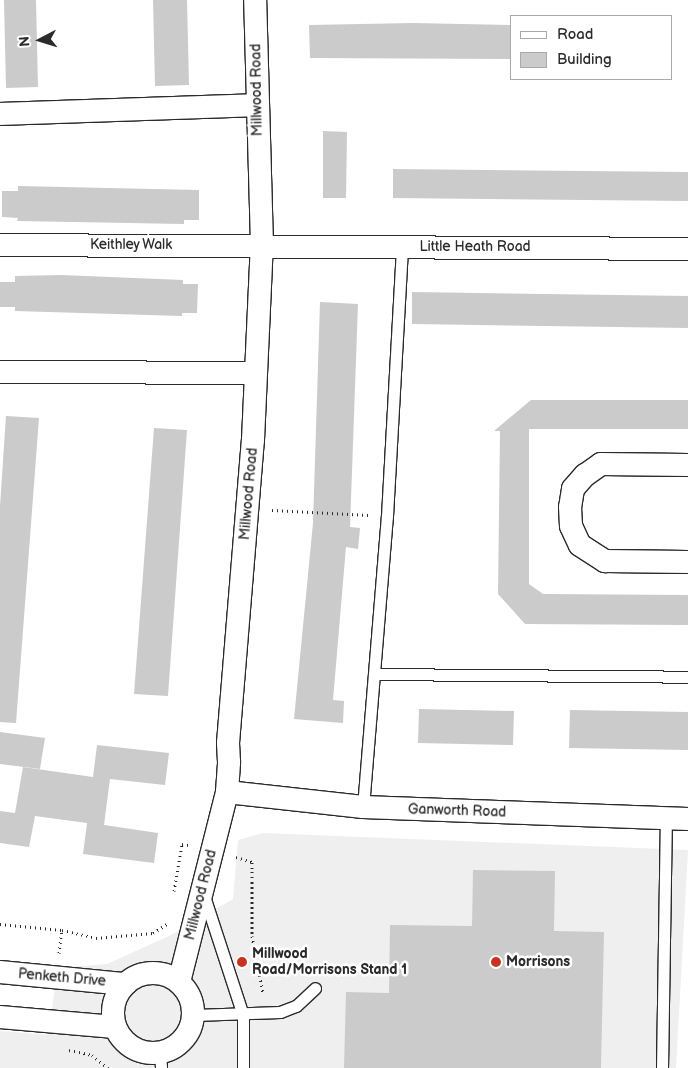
<!DOCTYPE html>
<style>
body{margin:0}
#map{position:relative;width:688px;height:1068px;overflow:hidden;background:#fff;font-family:"Balsamiq Sans",sans-serif}
div>[style]{position:absolute}
.built>*{inset:0;background:#efefef}
.building>*{inset:0;background:#cbcbcb}
.path>*{height:3px;margin-top:-1.5px;transform-origin:0;background:repeating-linear-gradient(90deg,#2b2b2b 0 1px,transparent 0 5px)}
.roads{filter:drop-shadow(1px 0 #2b2b2b) drop-shadow(-1px 0 #2b2b2b) drop-shadow(0 1px #2b2b2b) drop-shadow(0 -1px #2b2b2b)}
.lane>*{height:11px;margin:-5.5px;padding:0 5.5px;transform-origin:5.5px;border-radius:5.5px;background:#fff}
.street>*{height:22px;margin:-11px;padding:0 11px;transform-origin:11px;border-radius:11px;background:#fff}
.street>.ring{margin:-11px;padding:0;box-sizing:content-box;background:none;border:22px solid #fff;border-radius:50%}
.dots>*{width:14px;height:14px;translate:-50% -50%;box-sizing:border-box;border:2px solid #fff;border-radius:50%}
span{translate:-50% -50%;white-space:nowrap;text-align:center;line-height:1.15;-webkit-text-stroke:5px #fff;paint-order:stroke}
.street-label{font-size:14px;color:#2b2b2b}
.poi-label{font-size:14px;color:#2b2b2b;font-weight:700}
.left{translate:0 -50%;text-align:left}
.legend{position:absolute;left:510px;top:15px;width:162px;height:65px;box-sizing:border-box;background:#fff;border:1px solid #aaa;margin:0;padding:6px 9px;list-style:none;font-size:15px;color:#2b2b2b}
.legend li{display:flex;align-items:center;gap:10px;height:25px}
.legend b{width:25px;border:1px solid #aaa}
.north{position:absolute;left:15px;top:15px;width:50px;height:50px;-webkit-text-stroke:4px #fff;paint-order:stroke;rotate:265deg;font-size:14px;font-weight:700;line-height:20px;text-align:center;color:#2b2b2b}
.north::after{content:'';display:block;margin:auto;width:18px;height:22px;background:#2b2b2b;clip-path:polygon(50% 0,100% 100%,50% 72%,0 100%)}
</style>
<div id="map">
<div class="built">
<i style="clip-path:polygon(263px 833px,688px 850px,676px 1068px,0 1068px,0 1031px,49px 1035px,57px 968px,107px 964px,169px 936px,233px 899px,238px 840px)"></i>
</div>
<div class="building">
<i style="clip-path:polygon(4px 0,36px 0,38px 87px,6px 88px)"></i>
<i style="clip-path:polygon(153px 0,187px 0,189px 85px,155px 86px)"></i>
<i style="clip-path:polygon(413px 23px,512px 25px,512px 59px,310px 58px,309px 25px)"></i>
<i style="clip-path:polygon(323px 131px,347px 132px,346px 198px,323px 198px)"></i>
<i style="clip-path:polygon(393px 169px,688px 172px,688px 201px,393px 198px)"></i>
<i style="clip-path:polygon(18px 186px,199px 190px,199px 220px,184px 220px,184px 224px,17px 221px,18px 218px,2px 217px,2px 191px,18px 191px)"></i>
<i style="clip-path:polygon(61px 275px,183px 280px,183px 284px,198px 284px,197px 313px,182px 313px,182px 316px,15px 311px,15px 307px,0 307px,0 282px,15px 282px,15px 276px)"></i>
<i style="clip-path:polygon(412px 292px,688px 296px,688px 328px,412px 324px)"></i>
<i style="clip-path:polygon(320px 302px,358px 304px,350px 527px,360px 528px,358px 549px,346px 547px,333px 700px,344px 701px,343px 723px,294px 719px,313px 523px)"></i>
<i style="clip-path:polygon(531px 400px,688px 400px,688px 429px,529px 429px,529px 584px,543px 594px,688px 595px,688px 625px,525px 624px,498px 594px,500px 431px,494px 431px)"></i>
<i style="clip-path:polygon(6px 416px,39px 418px,16px 723px,0 722px,0 506px)"></i>
<i style="clip-path:polygon(154px 428px,187px 430px,168px 696px,134px 694px)"></i>
<i style="clip-path:polygon(419px 709px,514px 711px,513px 745px,418px 743px)"></i>
<i style="clip-path:polygon(570px 710px,688px 712px,688px 750px,569px 748px)"></i>
<i style="clip-path:polygon(0 732px,45px 738px,40px 769px,0 764px)"></i>
<i style="clip-path:polygon(97px 745px,169px 753px,165px 785px,110px 779px,104px 825px,158px 833px,154px 863px,83px 854px,87px 823px,35px 816px,29px 847px,0 843px,0 811px,15px 813px,23px 767px,93px 777px)"></i>
<i style="clip-path:polygon(473px 870px,555px 871px,554px 931px,604px 932px,601px 1068px,344px 1068px,346px 992px,389px 993px,390px 925px,472px 926px)"></i>
</div>
<div class="path">
<i style="left:272px;top:510px;width:97px;rotate:3deg"></i>
<i style="left:236px;top:857px;width:17px;rotate:17deg"></i>
<i style="left:252px;top:862px;width:74px;rotate:90deg"></i>
<i style="left:252px;top:936px;width:58px;rotate:79.1deg"></i>
<i style="left:174px;top:891px;width:48px;rotate:-80.3deg"></i>
<i style="left:182px;top:844px;width:6px;rotate:9deg"></i>
<i style="left:0;top:924px;width:62px;rotate:5.5deg"></i>
<i style="left:59px;top:953px;width:23px;rotate:-83deg"></i>
<i style="left:62px;top:930px;width:35px;rotate:13deg"></i>
<i style="left:96px;top:938px;width:57px;rotate:-5deg"></i>
<i style="left:153px;top:933px;width:17px;rotate:-33deg"></i>
<i style="left:69px;top:1050px;width:24px;rotate:12deg"></i>
<i style="left:92px;top:1055px;width:21px;rotate:39deg"></i>
</div>
<div class="roads">
<div class="lane">
<i style="left:375px;top:674px;width:313px;rotate:0.5deg"></i>
<i style="left:363px;top:807px;width:292px;rotate:-85.3deg"></i>
<i style="left:387px;top:516px;width:269px;rotate:-86.8deg"></i>
<i style="left:204px;top:896px;width:125px;rotate:71.9deg"></i>
<i style="left:243px;top:1015px;width:53px;rotate:90deg"></i>
<i style="left:194px;top:1015px;width:86px;rotate:-2deg"></i>
<i style="left:280px;top:1012px;width:17px;rotate:-21deg"></i>
<i style="left:296px;top:1006px;width:26px;rotate:-43deg"></i>
<i style="left:160px;top:1053px;width:15px;rotate:86deg"></i>
<i style="left:662px;top:1068px;width:250px;rotate:-89.1deg"></i>
</div>
<div class="street">
<i style="left:0;top:114px;width:257px;rotate:-2deg"></i>
<i style="left:0;top:245px;width:688px;rotate:0.33deg"></i>
<i style="left:0;top:372px;width:255px;rotate:0.2deg"></i>
<i style="left:688px;top:465px;width:87px;rotate:-179.3deg"></i>
<i style="left:601px;top:464px;width:19px;rotate:145deg"></i>
<i style="left:585px;top:475px;width:18px;rotate:131deg"></i>
<i style="left:573px;top:489px;width:18px;rotate:99deg"></i>
<i style="left:570px;top:507px;width:19px;rotate:87deg"></i>
<i style="left:571px;top:526px;width:21px;rotate:65deg"></i>
<i style="left:580px;top:545px;width:30px;rotate:33deg"></i>
<i style="left:605px;top:561px;width:83px;rotate:0.7deg"></i>
<i style="left:227px;top:792px;width:137px;rotate:6.3deg"></i>
<i style="left:363px;top:807px;width:325px;rotate:2.1deg"></i>
<i style="left:0;top:972px;width:126px;rotate:5.5deg"></i>
<i class="ring" style="left:113px;top:973px;width:58px;height:58px"></i>
<i style="left:179px;top:982px;width:196px;rotate:-75.8deg"></i>
<i style="left:227px;top:792px;width:30px;rotate:-86deg"></i>
<i style="left:229px;top:762px;width:19px;rotate:-93deg"></i>
<i style="left:228px;top:743px;width:304px;rotate:-85.3deg"></i>
<i style="left:253px;top:440px;width:195px;rotate:-87.4deg"></i>
<i style="left:262px;top:245px;width:245px;rotate:-91.6deg"></i>
<i style="left:0;top:1017px;width:115px;rotate:5deg"></i>
</div>
</div>
<div class="dots">
<i style="left:242px;top:962px;background:#c8321e"></i>
<i style="left:496px;top:962px;background:#c8321e"></i>
</div>
<div class="street-label">
<span style="left:257px;top:90px;rotate:-91deg">Millwood Road</span>
<span style="left:131px;top:245px">Keithley Walk</span>
<span style="left:475px;top:247px">Little Heath Road</span>
<span style="left:249px;top:494px;rotate:-85deg">Millwood Road</span>
<span style="left:457px;top:811px;rotate:2deg">Ganworth Road</span>
<span style="left:201px;top:895px;rotate:-76deg">Millwood Road</span>
<span style="left:62px;top:978px;rotate:5deg">Penketh Drive</span>
</div>
<div class="poi-label">
<span class="left" style="left:252px;top:962px">Millwood<br>Road/Morrisons Stand 1</span>
<span class="left" style="left:506px;top:962px">Morrisons</span>
</div>
<ul class="legend">
<li><b style="height:6px;background:#fff"></b>Road</li>
<li><b style="height:14px;background:#cbcbcb"></b>Building</li>
</ul>
<div class="north">N</div>
</div>
